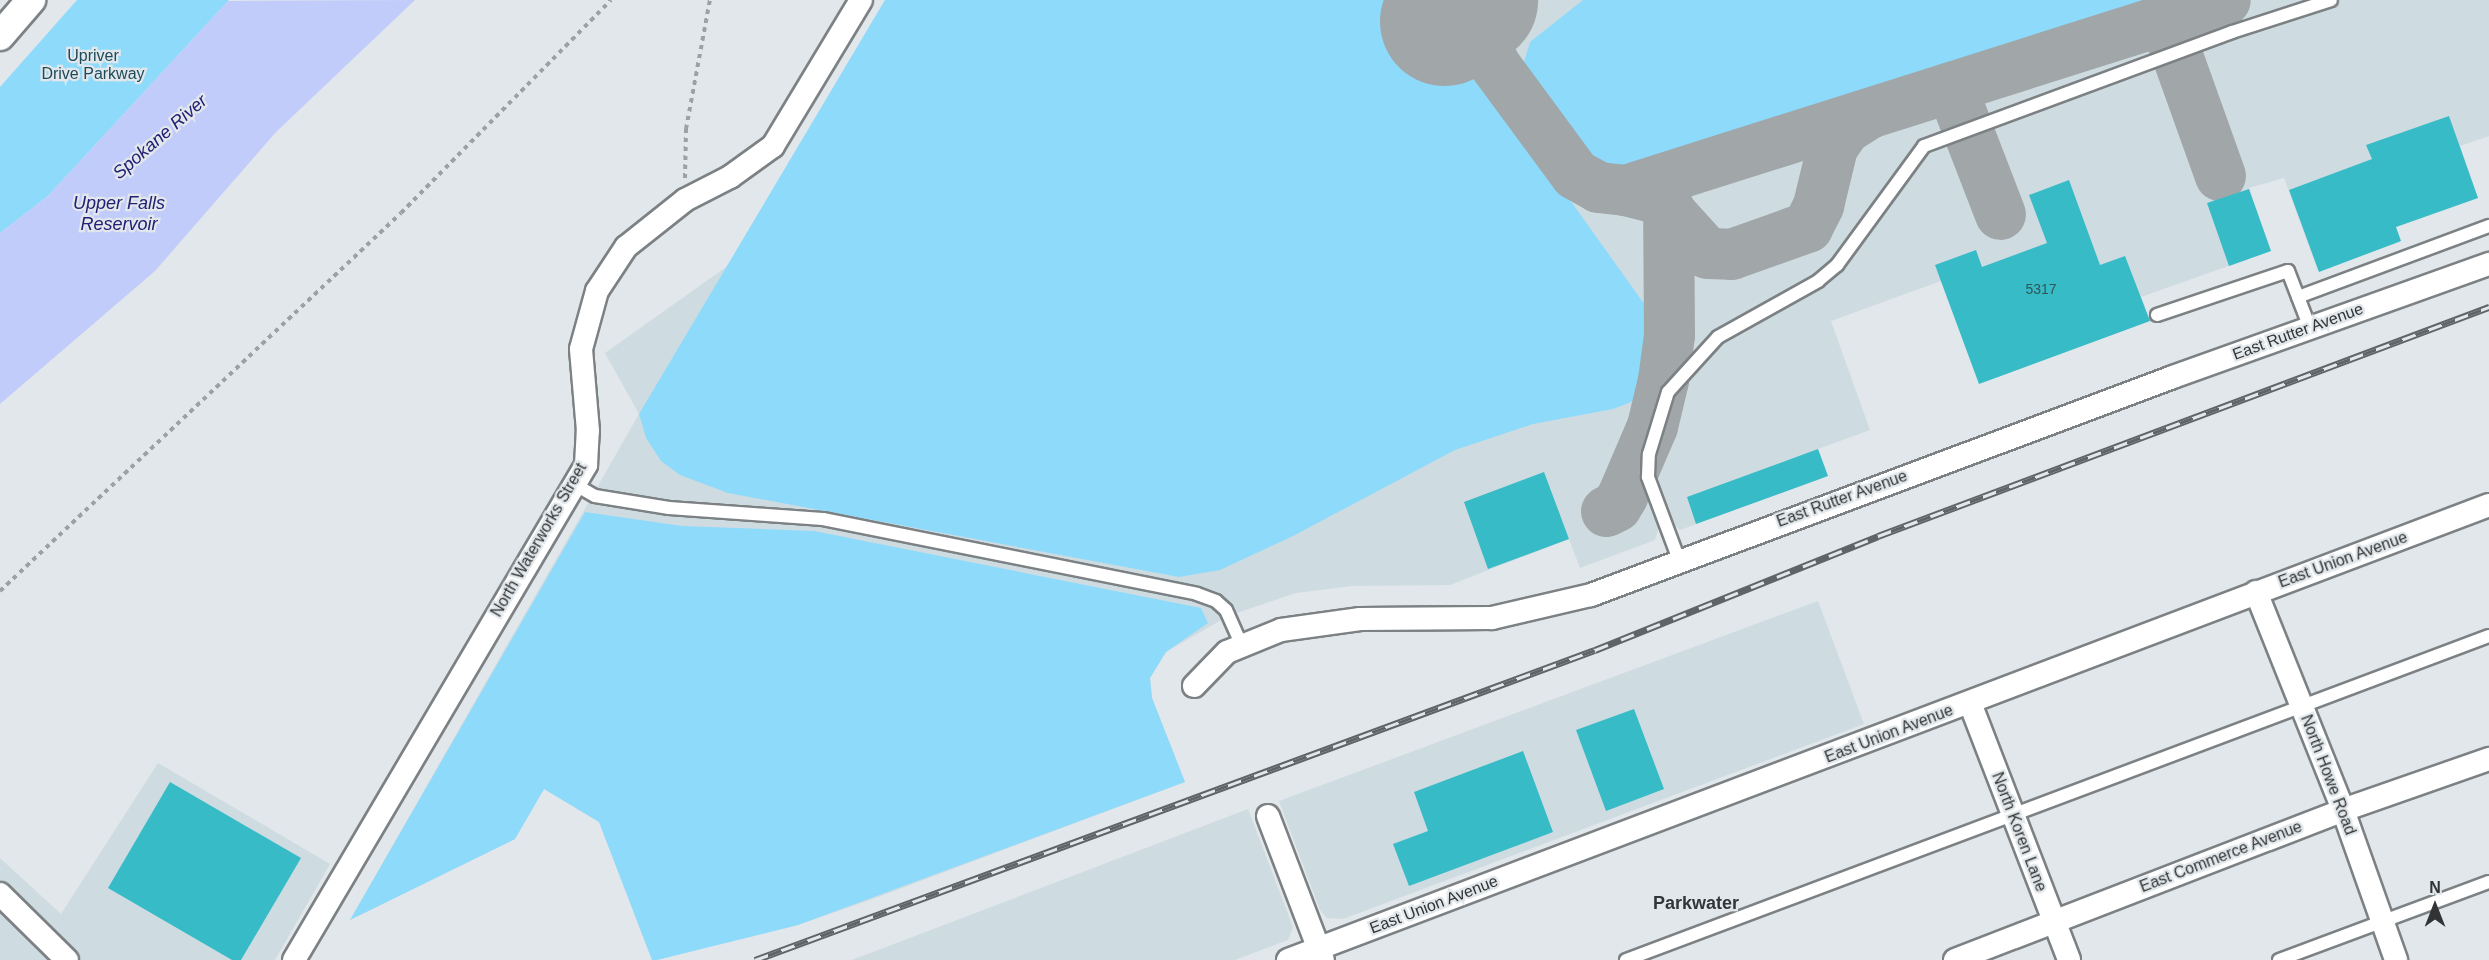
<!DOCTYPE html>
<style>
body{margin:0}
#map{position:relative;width:2489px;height:960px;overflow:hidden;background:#e1e7ea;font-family:Helvetica,sans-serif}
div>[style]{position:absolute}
.built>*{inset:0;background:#cedce1}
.green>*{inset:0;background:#8edafb}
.water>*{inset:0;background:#c2ccfb}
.taxiway>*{height:51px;margin:-25.5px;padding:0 25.5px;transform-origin:25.5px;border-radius:25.5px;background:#a1a6a8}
.runway>*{height:129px;margin:-64.5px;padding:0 64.5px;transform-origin:64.5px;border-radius:64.5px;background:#a1a6a8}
.building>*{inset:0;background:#37bbc6}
.path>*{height:4px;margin-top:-2px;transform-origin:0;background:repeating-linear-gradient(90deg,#9da1a3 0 4.5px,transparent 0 9px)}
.roads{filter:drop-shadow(2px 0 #7c8184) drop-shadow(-2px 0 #7c8184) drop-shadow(0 2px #7c8184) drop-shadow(0 -2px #7c8184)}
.service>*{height:12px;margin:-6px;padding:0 6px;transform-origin:6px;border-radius:6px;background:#fff}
.minor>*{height:22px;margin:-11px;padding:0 11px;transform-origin:11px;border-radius:11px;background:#fff}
.tertiary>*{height:28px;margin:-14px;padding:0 14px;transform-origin:14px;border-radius:14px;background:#fff}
.rail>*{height:7px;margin-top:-3.5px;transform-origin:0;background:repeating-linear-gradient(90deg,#e1e7ea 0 14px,#616466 0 28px);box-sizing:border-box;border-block:2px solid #616466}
span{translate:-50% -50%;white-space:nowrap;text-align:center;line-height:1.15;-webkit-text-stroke:4.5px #e1e7ea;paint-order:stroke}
.number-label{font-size:14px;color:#325558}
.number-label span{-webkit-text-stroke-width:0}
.park-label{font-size:16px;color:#1f4a5c}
.street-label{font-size:16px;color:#313334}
.water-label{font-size:18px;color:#232076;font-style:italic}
.neighbourhood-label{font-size:18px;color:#313638;font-weight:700}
.north{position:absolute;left:2405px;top:876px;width:60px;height:60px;-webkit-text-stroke:4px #e1e7ea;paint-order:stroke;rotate:0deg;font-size:16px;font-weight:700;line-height:24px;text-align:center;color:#313334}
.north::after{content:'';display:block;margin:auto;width:21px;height:27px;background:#313334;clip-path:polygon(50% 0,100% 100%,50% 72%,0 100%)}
</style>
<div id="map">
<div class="built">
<i style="clip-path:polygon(885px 0,2489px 0,2489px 136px,2460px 146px,2478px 198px,2396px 227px,2400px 242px,2318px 271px,2284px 178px,2249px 188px,2271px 251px,2141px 297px,2150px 321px,1979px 384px,1941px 281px,1831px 321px,1870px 430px,1818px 449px,1828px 476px,1680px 530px,1670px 521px,1660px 524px,1655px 540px,1580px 568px,1569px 539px,1450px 585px,1352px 586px,1296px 593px,1228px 616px,1166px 652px,1150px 678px,1152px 698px,1185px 782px,870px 900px,798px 925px,652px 960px,599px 822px,544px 789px,515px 839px,350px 920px,639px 414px,605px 353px,729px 265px)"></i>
<i style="clip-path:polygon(1818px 601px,1864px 724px,1343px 919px,1327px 918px,1320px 910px,1279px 801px)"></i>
<i style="clip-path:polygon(158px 763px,330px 864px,275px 960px,0 960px,0 858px,61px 914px)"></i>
<i style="clip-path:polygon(1248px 809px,1293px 927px,1288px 940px,1235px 960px,852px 960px)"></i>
</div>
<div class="green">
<i style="clip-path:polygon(77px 0,229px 0,47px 197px,0 233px,0 87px)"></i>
<i style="clip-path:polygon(885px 0,1427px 0,1650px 312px,1651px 352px,1644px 397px,1613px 409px,1533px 424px,1455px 450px,1293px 536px,1220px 570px,1179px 577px,728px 493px,680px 475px,661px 461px,646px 438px,639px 414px)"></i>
<i style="clip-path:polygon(1583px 0,2174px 0,1611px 177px,1586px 167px,1524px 80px,1523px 65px,1530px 42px)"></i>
<i style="clip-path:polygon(585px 512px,682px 526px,814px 531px,1201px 608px,1208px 623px,1166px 652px,1150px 678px,1152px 698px,1185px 782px,798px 925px,657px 960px,652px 960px,599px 822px,544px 789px,515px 839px,350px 920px)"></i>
</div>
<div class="water">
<i style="clip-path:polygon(415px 0,276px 132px,155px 271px,0 404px,0 233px,47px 197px,228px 1px)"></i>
</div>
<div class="taxiway">
<i style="left:1492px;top:0;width:28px;rotate:100deg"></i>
<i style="left:1487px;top:28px;width:21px;rotate:87deg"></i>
<i style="left:1488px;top:49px;width:16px;rotate:68deg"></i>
<i style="left:1494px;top:64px;width:137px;rotate:53.6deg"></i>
<i style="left:1575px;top:174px;width:26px;rotate:29deg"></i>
<i style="left:1598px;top:187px;width:27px;rotate:6deg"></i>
<i style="left:1625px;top:190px;width:629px;rotate:-17.57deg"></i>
<i style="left:2164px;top:19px;width:166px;rotate:70.3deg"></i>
<i style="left:1951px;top:87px;width:136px;rotate:68.9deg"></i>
<i style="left:1625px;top:190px;width:33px;rotate:14deg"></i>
<i style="left:1657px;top:198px;width:74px;rotate:47.7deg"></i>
<i style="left:1707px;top:253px;width:24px;rotate:2deg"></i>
<i style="left:1731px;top:254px;width:81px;rotate:-19.6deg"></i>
<i style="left:1807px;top:227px;width:25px;rotate:-63deg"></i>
<i style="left:1818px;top:205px;width:60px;rotate:-76.4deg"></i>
<i style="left:1832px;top:147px;width:23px;rotate:-56deg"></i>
<i style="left:1845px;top:128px;width:28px;rotate:-32deg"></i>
<i style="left:1606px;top:511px;width:11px;rotate:-27deg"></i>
<i style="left:1616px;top:506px;width:12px;rotate:-59deg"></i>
<i style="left:1622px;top:496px;width:76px;rotate:-66.8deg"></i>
<i style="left:1652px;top:426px;width:47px;rotate:-76.6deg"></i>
<i style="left:1663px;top:380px;width:45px;rotate:-82.4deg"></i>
<i style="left:1669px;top:335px;width:128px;rotate:-90.4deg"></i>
</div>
<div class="runway">
<i style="left:1444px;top:21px;width:36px;rotate:-36deg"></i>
</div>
<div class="building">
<i style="clip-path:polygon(2449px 116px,2478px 198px,2396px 227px,2401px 241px,2319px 272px,2289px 190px,2372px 159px,2366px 145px)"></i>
<i style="clip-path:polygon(2069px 180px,2100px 265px,2125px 256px,2150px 321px,1979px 384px,1935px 265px,1976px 250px,1982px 267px,2047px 243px,2029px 195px)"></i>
<i style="clip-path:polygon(2249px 189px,2271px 251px,2229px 266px,2207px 203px)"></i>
<i style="clip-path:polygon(1818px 449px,1828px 476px,1696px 524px,1687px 497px)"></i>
<i style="clip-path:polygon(1544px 472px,1569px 539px,1488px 569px,1464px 502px)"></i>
<i style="clip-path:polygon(1634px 709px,1664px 789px,1606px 811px,1576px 730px)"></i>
<i style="clip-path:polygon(1523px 751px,1553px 832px,1409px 886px,1393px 844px,1428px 831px,1414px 792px)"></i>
<i style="clip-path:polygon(170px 782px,301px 858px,241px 960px,232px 960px,108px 888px)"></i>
</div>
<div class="path">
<i style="left:685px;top:178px;width:49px;rotate:-88.8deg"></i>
<i style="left:686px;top:129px;width:131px;rotate:-79.5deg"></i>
<i style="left:0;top:591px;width:551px;rotate:-43.31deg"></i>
<i style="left:401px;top:213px;width:299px;rotate:-45.4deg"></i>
</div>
<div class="roads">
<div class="service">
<i style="left:2298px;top:297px;width:204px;rotate:-20.4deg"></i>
<i style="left:2157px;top:315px;width:138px;rotate:-18.6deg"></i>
<i style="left:2288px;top:271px;width:61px;rotate:68.9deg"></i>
<i style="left:574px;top:484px;width:24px;rotate:30deg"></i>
<i style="left:595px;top:496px;width:75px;rotate:9.2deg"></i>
<i style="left:669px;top:508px;width:154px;rotate:4.1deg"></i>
<i style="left:823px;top:519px;width:381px;rotate:11.3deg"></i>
<i style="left:1197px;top:594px;width:20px;rotate:20deg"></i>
<i style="left:1216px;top:601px;width:13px;rotate:42deg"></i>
<i style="left:1226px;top:610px;width:36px;rotate:66deg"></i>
<i style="left:1679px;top:560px;width:89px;rotate:-110.5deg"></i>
<i style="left:1648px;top:477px;width:23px;rotate:-88deg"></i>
<i style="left:1649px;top:454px;width:65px;rotate:-73deg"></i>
<i style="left:1668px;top:392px;width:74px;rotate:-47.7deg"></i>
<i style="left:1718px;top:337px;width:115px;rotate:-29.2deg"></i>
<i style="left:1818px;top:281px;width:25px;rotate:-40deg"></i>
<i style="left:1837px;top:265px;width:147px;rotate:-53.8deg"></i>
<i style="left:1924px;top:146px;width:328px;rotate:-20.3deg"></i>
<i style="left:2232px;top:32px;width:104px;rotate:-17.9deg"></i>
<i style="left:1626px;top:960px;width:922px;rotate:-20.58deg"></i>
<i style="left:2279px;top:960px;width:224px;rotate:-20.4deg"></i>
</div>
<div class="minor">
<i style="left:2256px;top:592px;width:235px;rotate:68.2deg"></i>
<i style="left:2343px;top:810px;width:159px;rotate:70.5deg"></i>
<i style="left:1194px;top:686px;width:47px;rotate:-45.9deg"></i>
<i style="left:1227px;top:652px;width:58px;rotate:-22.2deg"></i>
<i style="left:1281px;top:630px;width:80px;rotate:-7.9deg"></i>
<i style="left:1360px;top:619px;width:132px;rotate:-0.4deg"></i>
<i style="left:1492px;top:618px;width:102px;rotate:-13.1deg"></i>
<i style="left:1591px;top:595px;width:621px;rotate:-20.53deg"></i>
<i style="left:2173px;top:377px;width:336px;rotate:-19.7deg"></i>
<i style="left:1970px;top:703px;width:275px;rotate:68.9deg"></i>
<i style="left:1268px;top:816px;width:154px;rotate:69.1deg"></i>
<i style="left:0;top:894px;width:94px;rotate:44.6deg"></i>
<i style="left:294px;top:960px;width:575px;rotate:-59.46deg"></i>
<i style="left:586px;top:465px;width:34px;rotate:-87deg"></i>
<i style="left:588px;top:431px;width:82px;rotate:-94.9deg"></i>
<i style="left:581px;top:349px;width:60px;rotate:-74.6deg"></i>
<i style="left:597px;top:291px;width:53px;rotate:-56.6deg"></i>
<i style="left:626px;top:247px;width:75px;rotate:-38.5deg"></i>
<i style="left:685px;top:200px;width:51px;rotate:-27.1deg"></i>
<i style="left:730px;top:177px;width:53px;rotate:-35.8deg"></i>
<i style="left:773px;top:146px;width:170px;rotate:-58.9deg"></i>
<i style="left:1288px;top:960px;width:1284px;rotate:-20.75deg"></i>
<i style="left:1955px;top:960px;width:416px;rotate:-21.1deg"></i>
<i style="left:2343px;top:810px;width:155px;rotate:-19.3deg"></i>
</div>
<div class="tertiary">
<i style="left:0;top:36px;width:48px;rotate:-49.3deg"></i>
</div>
</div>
<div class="rail">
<i style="left:755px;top:960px;width:895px;rotate:-20.26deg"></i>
<i style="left:1595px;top:650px;width:305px;rotate:-21.9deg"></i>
<i style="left:1878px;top:536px;width:653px;rotate:-20.55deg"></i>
</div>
<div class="number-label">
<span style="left:2041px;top:289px">5317</span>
</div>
<div class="park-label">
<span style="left:93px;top:65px">Upriver<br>Drive Parkway</span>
</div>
<div class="street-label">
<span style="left:2298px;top:332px;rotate:-20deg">East Rutter Avenue</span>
<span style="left:1842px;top:499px;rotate:-20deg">East Rutter Avenue</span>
<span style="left:539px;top:540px;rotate:-60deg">North Waterworks Street</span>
<span style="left:2343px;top:560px;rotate:-20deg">East Union Avenue</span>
<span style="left:1889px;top:734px;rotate:-21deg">East Union Avenue</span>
<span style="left:2328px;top:775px;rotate:69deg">North Howe Road</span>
<span style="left:2019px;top:832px;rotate:69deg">North Koren Lane</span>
<span style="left:2221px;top:857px;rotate:-21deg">East Commerce Avenue</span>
<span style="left:1434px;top:905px;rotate:-21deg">East Union Avenue</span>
</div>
<div class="water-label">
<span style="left:160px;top:137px;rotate:-41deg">Spokane River</span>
<span style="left:119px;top:214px">Upper Falls<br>Reservoir</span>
</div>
<div class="neighbourhood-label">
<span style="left:1696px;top:903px">Parkwater</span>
</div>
<div class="north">N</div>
</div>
